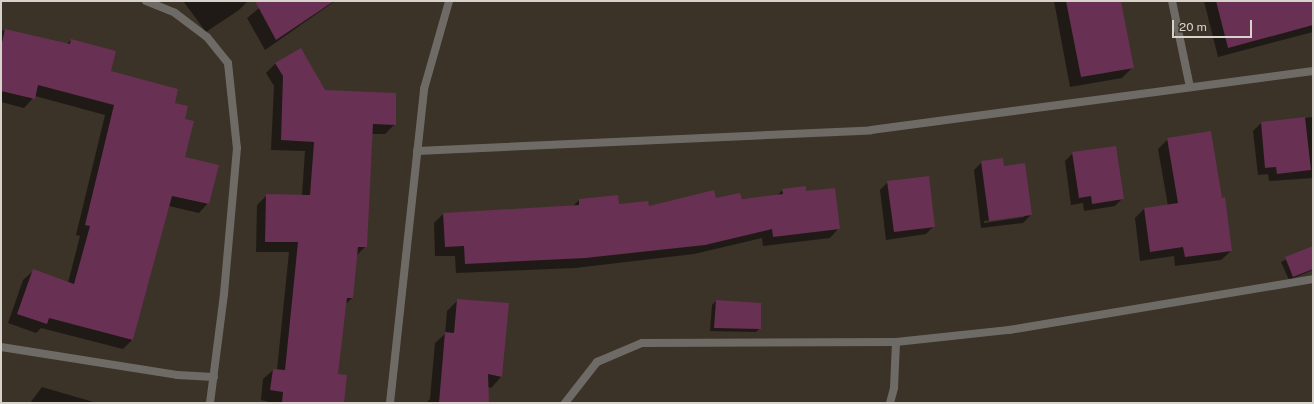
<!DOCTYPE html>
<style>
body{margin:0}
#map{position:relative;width:1314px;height:404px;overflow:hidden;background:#3b3228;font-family:"Public Sans",sans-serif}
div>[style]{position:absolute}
.shadow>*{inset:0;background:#0007}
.building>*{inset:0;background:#683053}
.minor>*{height:8px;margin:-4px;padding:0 4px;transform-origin:4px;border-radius:4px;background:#6e6b66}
span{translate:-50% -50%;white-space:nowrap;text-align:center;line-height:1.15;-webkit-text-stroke:3px #3b3228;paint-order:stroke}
.frame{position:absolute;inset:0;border:2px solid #d8d2cc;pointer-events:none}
.scale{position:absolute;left:1172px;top:20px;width:80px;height:18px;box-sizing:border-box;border:2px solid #d8d2cc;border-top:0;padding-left:5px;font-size:12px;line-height:14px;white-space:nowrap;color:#d8d2cc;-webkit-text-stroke:3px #3b3228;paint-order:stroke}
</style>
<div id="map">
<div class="shadow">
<i style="clip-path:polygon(183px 1px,248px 1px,239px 10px,206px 32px)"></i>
<i style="clip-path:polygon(268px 1px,335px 1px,265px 50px,247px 18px)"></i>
<i style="clip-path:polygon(1054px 1px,1120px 1px,1133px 67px,1122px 78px,1070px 87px)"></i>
<i style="clip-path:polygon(1204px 1px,1313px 1px,1313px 32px,1218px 57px)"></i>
<i style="clip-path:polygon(1px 30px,67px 44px,71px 40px,109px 72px,174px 103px,184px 119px,184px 158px,208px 203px,199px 213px,169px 206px,133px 339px,123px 349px,41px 328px,36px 333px,8px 323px,23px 280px,33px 271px,68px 283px,80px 236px,76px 235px,105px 115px,35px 96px,24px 108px,1px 102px)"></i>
<i style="clip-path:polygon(276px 63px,325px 91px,395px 124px,385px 134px,372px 134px,366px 246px,356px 256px,352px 298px,346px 304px,337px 375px,341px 403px,274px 403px,261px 400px,263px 379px,273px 370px,277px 370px,289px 252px,256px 252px,257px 205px,267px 195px,302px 195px,305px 151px,271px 150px,274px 86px,266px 73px)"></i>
<i style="clip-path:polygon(1313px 117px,1313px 178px,1269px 181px,1268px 174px,1258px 175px,1253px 131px,1261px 123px)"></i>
<i style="clip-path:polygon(1168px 139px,1231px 251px,1221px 260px,1175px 266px,1174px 256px,1140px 261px,1135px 218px,1144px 209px,1168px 206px,1158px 149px)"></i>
<i style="clip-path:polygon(1073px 153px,1123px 198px,1115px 206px,1084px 211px,1083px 203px,1071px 205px,1065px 161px)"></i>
<i style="clip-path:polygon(evenodd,982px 162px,1003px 167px,1031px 215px,1023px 223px,981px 228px,974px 170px,982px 162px,1024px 215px,1024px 217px,984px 223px,984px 221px,1024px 215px)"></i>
<i style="clip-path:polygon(888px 182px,934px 226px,926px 234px,886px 240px,880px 190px)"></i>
<i style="clip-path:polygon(783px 189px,805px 192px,839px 228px,830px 238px,763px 246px,762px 238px,694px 254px,575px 268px,456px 273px,455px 256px,435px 256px,434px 223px,443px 214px,573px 206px,579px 200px,648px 207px,777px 196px)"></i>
<i style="clip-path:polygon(1308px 249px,1313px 260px,1313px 270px,1289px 280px,1281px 262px)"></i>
<i style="clip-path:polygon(458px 300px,508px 304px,501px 377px,491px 388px,488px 387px,488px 403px,426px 403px,430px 399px,435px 343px,445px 334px,447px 311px)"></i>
<i style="clip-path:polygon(716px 301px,760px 328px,756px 332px,710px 331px,712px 305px)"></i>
<i style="clip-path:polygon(42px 387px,97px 403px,30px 403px)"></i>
</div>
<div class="building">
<i style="clip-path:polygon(255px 1px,334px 1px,276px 40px)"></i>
<i style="clip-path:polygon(1066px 1px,1121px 1px,1134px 68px,1081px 77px)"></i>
<i style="clip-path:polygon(1216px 1px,1313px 1px,1313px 25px,1228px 48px)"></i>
<i style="clip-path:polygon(5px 29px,70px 44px,71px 39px,116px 51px,111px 71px,178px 89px,175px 103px,188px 106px,185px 119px,194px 121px,185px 157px,219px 165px,209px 204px,172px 196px,133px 340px,49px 318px,47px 324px,17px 314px,33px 269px,74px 284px,90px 226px,85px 225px,114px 105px,38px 85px,35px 99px,1px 91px,1px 47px)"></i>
<i style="clip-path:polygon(301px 48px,325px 90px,396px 93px,396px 125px,373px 124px,367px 247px,358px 247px,353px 298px,347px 298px,338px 374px,347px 375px,344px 403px,282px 403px,283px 392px,270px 390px,273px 369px,285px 370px,298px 242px,265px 242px,266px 194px,310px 195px,314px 142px,281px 140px,283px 76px,275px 63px)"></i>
<i style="clip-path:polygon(1305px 117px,1311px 170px,1277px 174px,1276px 167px,1265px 168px,1261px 122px)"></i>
<i style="clip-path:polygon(1211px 131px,1222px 198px,1225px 197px,1232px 251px,1185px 257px,1183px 247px,1150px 252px,1144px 208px,1178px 203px,1167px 138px)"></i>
<i style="clip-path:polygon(1116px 146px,1124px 199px,1092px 204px,1091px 196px,1079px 198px,1072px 152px)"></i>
<i style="clip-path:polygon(1003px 158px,1004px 166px,1025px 163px,1032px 215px,989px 221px,981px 161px)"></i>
<i style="clip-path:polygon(929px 176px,935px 227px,894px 232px,887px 181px)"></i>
<i style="clip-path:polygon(806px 186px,806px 191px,835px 188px,840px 229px,773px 237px,772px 229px,705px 245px,585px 258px,465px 264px,464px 246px,445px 247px,443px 213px,579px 205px,579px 199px,618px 195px,619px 204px,648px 201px,649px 206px,714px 190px,716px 198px,740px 193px,742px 199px,783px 194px,782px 189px)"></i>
<i style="clip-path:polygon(1313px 246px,1313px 269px,1293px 277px,1285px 257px)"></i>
<i style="clip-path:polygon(457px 299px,509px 303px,502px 377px,488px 374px,489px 403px,439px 403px,445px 332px,454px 333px)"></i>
<i style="clip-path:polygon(716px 300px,761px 303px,761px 329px,714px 328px)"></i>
</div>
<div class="minor">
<i style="left:146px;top:1px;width:31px;rotate:22deg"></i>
<i style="left:175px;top:13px;width:40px;rotate:37deg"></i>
<i style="left:207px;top:37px;width:33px;rotate:51deg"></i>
<i style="left:228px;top:63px;width:85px;rotate:84deg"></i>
<i style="left:237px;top:148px;width:147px;rotate:95.1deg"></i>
<i style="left:224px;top:294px;width:110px;rotate:97.3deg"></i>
<i style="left:1172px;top:1px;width:88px;rotate:78.2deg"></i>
<i style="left:417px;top:151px;width:454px;rotate:-2.6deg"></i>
<i style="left:871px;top:130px;width:446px;rotate:-7.6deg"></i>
<i style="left:1px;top:347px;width:178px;rotate:9deg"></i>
<i style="left:177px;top:375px;width:37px;rotate:3deg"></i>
<i style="left:390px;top:403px;width:316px;rotate:-83.8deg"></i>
<i style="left:424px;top:89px;width:91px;rotate:-74.1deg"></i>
<i style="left:565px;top:403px;width:52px;rotate:-52deg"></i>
<i style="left:597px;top:362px;width:49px;rotate:-22.9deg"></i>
<i style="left:642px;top:343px;width:254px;rotate:-0.2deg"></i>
<i style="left:896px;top:342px;width:114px;rotate:-6.1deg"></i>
<i style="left:1009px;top:330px;width:308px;rotate:-9.5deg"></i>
<i style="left:890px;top:403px;width:16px;rotate:-75deg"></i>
<i style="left:894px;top:388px;width:46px;rotate:-87.5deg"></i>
</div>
<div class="frame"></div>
<div class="scale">20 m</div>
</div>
